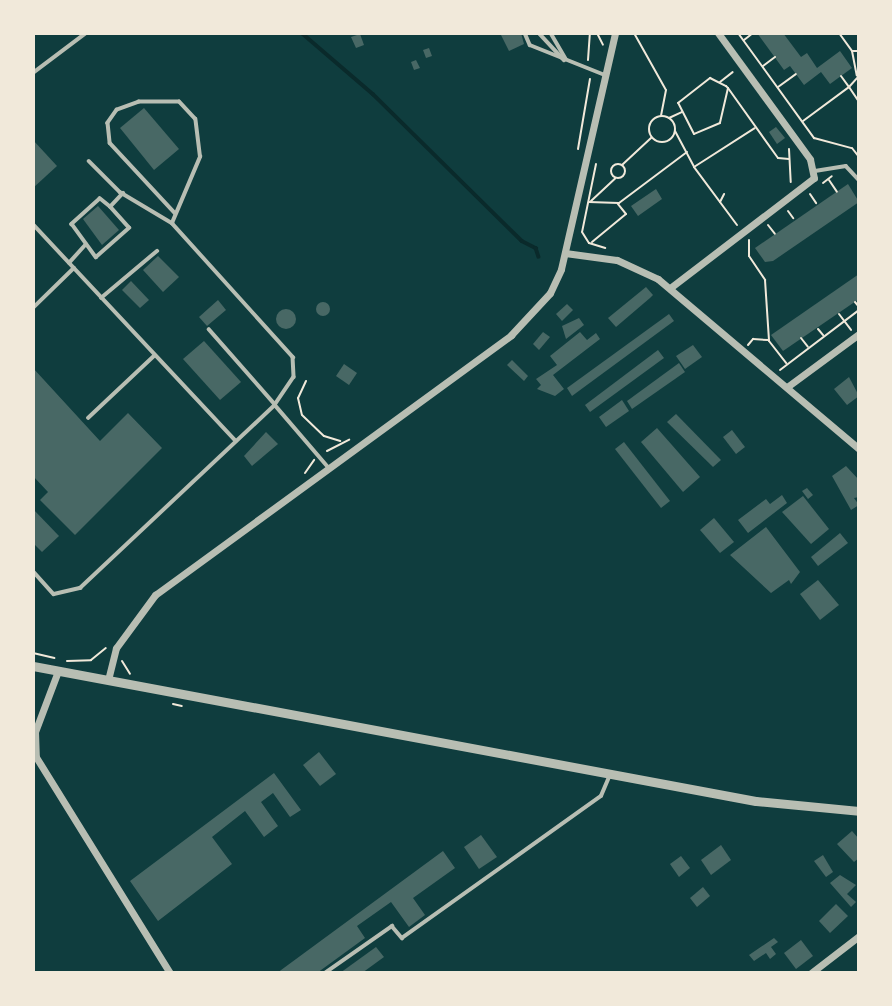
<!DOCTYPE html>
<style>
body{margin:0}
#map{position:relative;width:892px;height:1006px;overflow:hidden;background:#0f3d3e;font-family:Quicksand,sans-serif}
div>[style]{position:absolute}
.stream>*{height:3.5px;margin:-1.75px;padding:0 1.75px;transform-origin:1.75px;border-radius:1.75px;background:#0a2a2b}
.building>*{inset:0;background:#486865}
.round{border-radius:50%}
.path>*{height:2px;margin:-1px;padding:0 1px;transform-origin:1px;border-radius:1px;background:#f1e9da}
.path>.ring{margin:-1px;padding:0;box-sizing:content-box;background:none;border:2px solid #f1e9da;border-radius:50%}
.service>*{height:3.5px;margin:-1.75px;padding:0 1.75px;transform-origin:1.75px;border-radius:1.75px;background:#b8beb3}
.minor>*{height:7px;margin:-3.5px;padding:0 3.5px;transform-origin:3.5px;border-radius:3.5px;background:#b8beb3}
.tertiary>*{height:9px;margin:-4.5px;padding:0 4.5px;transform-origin:4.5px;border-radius:4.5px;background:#b8beb3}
span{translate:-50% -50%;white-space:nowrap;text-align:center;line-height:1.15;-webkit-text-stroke:6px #f1e9da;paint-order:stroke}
.frame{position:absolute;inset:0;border:35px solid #f1e9da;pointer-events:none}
</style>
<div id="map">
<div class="stream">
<i style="left:302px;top:33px;width:94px;rotate:40.7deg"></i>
<i style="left:373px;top:94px;width:209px;rotate:44.6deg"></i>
<i style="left:522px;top:241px;width:16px;rotate:27deg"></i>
<i style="left:536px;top:248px;width:9px;rotate:72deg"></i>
</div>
<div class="building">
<i style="clip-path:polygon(504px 33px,521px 33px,524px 44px,509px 51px,501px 35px)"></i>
<i style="clip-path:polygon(757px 33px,783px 33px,801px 57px,807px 53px,817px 68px,840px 51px,852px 68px,830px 84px,821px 72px,804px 85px,790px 66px,784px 70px)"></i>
<i style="clip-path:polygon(360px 34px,364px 45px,356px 48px,351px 37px)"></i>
<i style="clip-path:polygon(429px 48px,432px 56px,426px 58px,423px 50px)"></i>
<i style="clip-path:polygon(416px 60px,420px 68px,414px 70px,411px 62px)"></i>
<i style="clip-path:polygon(144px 108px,179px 149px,154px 170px,120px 128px)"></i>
<i style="clip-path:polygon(776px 127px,785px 138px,777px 144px,769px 132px)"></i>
<i style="clip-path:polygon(33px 140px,57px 166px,33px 188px)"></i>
<i style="clip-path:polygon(848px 184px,859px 202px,773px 261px,765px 262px,755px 248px)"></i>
<i style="clip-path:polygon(656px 189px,662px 199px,638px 216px,631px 206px)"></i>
<i style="clip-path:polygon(98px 206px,119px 230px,102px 245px,83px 219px)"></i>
<i style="clip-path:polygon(158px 256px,179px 277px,163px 292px,143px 270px)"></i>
<i style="clip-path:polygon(859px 274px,859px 299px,783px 351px,771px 335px)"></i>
<i style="clip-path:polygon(131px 281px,149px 300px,140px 308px,122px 290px)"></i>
<i style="clip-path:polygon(646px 287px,653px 295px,650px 298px,616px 327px,608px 318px)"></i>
<i style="clip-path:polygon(218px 300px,226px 310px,207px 326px,199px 317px)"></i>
<i class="round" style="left:316px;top:302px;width:14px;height:14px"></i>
<i style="clip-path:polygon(567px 304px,573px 310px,562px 321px,556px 314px)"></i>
<i class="round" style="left:276px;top:309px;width:20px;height:20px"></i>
<i style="clip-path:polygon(669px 314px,674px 321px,572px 396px,567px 388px)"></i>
<i style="clip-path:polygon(579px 318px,584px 325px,566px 339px,562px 326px)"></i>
<i style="clip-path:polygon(543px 332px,550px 337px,539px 350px,533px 344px)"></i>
<i style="clip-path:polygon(580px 332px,587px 340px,596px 333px,600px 339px,553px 375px,564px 389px,555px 396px,537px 389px,541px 385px,536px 379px,557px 365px,550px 356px)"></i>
<i style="clip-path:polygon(204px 341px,241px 382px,220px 400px,183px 359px)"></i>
<i style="clip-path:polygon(693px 345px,702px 357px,685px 369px,676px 356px)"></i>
<i style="clip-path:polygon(658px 350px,664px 358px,590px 412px,585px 405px)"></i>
<i style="clip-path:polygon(512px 360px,528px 376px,524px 381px,507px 365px)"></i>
<i style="clip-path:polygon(679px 363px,685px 372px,632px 409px,627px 401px)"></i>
<i style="clip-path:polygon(344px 364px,357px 373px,349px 385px,336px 376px)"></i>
<i style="clip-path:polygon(33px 368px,100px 441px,128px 413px,162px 448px,75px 535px,40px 500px,48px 492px,33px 476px)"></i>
<i style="clip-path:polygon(849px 377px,859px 396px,847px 405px,834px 389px)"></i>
<i style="clip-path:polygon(622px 400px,629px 411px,606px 427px,599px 417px)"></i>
<i style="clip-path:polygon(676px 414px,721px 460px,713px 467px,667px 422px)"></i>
<i style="clip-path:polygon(657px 428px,700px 477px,683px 492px,641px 442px)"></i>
<i style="clip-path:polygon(732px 430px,745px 447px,736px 454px,723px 437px)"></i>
<i style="clip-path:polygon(266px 432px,278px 444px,252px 466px,244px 456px)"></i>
<i style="clip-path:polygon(624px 442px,670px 501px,661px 508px,615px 449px)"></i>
<i style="clip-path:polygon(846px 466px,859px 480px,859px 497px,854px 498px,859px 505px,851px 510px,832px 476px)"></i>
<i style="clip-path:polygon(807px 488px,813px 495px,808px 499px,802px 491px)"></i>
<i style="clip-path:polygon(782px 495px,787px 503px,748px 533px,738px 520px,766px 499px,770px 504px)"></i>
<i style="clip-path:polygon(803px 496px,829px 529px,811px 544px,782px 512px)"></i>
<i style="clip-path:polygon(33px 509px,59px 536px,42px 552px,33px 543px)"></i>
<i style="clip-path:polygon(714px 518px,734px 542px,720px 553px,700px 530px)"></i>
<i style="clip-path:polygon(766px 527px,800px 572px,791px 584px,789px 580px,771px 593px,730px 555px)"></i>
<i style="clip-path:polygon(840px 533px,848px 543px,818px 566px,811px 557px)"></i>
<i style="clip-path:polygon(818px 580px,839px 605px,820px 620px,800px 594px)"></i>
<i style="clip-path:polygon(319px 752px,336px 774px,320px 786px,303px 765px)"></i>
<i style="clip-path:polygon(274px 773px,301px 810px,290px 817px,273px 793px,261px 802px,278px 826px,264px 837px,245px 811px,212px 837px,232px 864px,158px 921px,130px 881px)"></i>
<i style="clip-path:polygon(852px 831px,859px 839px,859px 858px,854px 862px,837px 844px)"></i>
<i style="clip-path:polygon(481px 835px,497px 857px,479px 869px,464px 847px)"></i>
<i style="clip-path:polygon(721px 845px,731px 860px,711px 875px,701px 860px)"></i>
<i style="clip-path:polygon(443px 851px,455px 868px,413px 898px,425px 915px,409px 927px,391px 902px,357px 926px,365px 938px,317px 973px,277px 973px)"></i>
<i style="clip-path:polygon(823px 855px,833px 872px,826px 877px,814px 861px)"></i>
<i style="clip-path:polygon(681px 856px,690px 868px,679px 877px,670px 864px)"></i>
<i style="clip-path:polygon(840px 875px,856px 885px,847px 894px,856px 902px,851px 907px,830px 883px)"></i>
<i style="clip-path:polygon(703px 887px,710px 896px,697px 907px,690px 898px)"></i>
<i style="clip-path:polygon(836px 904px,848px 916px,830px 933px,819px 921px)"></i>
<i style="clip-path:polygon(774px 938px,778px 942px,771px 947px,776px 954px,770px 959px,766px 953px,754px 961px,749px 955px)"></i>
<i style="clip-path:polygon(801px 940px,813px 956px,796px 969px,784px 953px)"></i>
<i style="clip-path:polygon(376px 947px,384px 957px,362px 973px,340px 973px)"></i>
</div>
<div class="path">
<i style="left:369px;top:33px;width:9px"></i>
<i style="left:597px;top:33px;width:13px;rotate:63deg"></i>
<i style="left:634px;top:33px;width:65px;rotate:60.7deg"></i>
<i style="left:666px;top:90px;width:26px;rotate:101deg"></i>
<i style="left:738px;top:33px;width:130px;rotate:54.1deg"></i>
<i style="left:814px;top:138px;width:39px;rotate:15deg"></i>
<i style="left:852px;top:148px;width:11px;rotate:52deg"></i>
<i style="left:839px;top:33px;width:22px;rotate:54deg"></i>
<i style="left:852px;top:51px;width:7px"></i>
<i style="left:744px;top:40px;width:11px;rotate:-38deg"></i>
<i style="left:852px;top:51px;width:25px;rotate:79deg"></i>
<i style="left:588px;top:60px;width:27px;rotate:-86deg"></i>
<i style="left:763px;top:66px;width:15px;rotate:-37deg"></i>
<i style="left:841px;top:76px;width:14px;rotate:54deg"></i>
<i style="left:849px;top:87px;width:15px;rotate:-48deg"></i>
<i style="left:720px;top:82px;width:16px;rotate:-38deg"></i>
<i style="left:778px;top:87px;width:22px;rotate:-36deg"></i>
<i style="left:728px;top:88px;width:36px;rotate:103deg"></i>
<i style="left:720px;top:123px;width:28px;rotate:157deg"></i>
<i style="left:694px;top:134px;width:35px;rotate:-117deg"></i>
<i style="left:678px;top:103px;width:41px;rotate:-38deg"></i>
<i style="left:710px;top:78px;width:18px;rotate:27deg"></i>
<i style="left:726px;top:86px;width:3px;rotate:45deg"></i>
<i style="left:728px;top:88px;width:86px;rotate:54.5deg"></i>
<i style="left:778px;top:158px;width:11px;rotate:5deg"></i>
<i class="ring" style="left:649px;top:116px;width:24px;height:24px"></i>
<i style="left:669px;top:118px;width:14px;rotate:-25deg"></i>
<i style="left:803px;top:121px;width:57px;rotate:-36.5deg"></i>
<i style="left:849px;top:87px;width:18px;rotate:56deg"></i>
<i style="left:675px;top:131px;width:40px;rotate:62deg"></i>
<i style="left:578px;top:149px;width:71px;rotate:-80.3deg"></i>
<i style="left:789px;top:149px;width:33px;rotate:87deg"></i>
<i class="ring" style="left:611px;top:164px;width:12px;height:12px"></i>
<i style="left:596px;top:164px;width:69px;rotate:101.6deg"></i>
<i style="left:582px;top:232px;width:13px;rotate:58deg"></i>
<i style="left:589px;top:243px;width:17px;rotate:17deg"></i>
<i style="left:622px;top:165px;width:40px;rotate:-43deg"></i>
<i style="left:829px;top:180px;width:14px;rotate:56deg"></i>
<i style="left:823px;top:183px;width:11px;rotate:-38deg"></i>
<i style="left:810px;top:194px;width:11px;rotate:56deg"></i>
<i style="left:591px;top:201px;width:33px;rotate:-43deg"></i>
<i style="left:589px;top:202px;width:30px;rotate:2deg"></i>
<i style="left:619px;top:203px;width:85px;rotate:-36.9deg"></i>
<i style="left:720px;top:202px;width:9px;rotate:-63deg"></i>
<i style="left:788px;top:211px;width:9px;rotate:54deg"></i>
<i style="left:737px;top:225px;width:72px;rotate:-126.6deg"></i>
<i style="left:694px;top:167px;width:72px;rotate:-32.6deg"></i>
<i style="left:768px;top:225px;width:11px;rotate:52deg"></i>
<i style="left:749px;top:240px;width:16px;rotate:90deg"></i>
<i style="left:749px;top:256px;width:29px;rotate:56deg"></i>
<i style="left:765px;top:280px;width:61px;rotate:86.2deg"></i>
<i style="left:769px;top:341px;width:28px;rotate:52deg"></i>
<i style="left:592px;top:242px;width:44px;rotate:-39.5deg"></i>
<i style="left:626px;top:214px;width:13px;rotate:-129deg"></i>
<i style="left:855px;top:302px;width:6px;rotate:51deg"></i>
<i style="left:839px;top:314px;width:20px;rotate:53deg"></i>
<i style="left:818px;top:329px;width:8px;rotate:50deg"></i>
<i style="left:801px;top:338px;width:11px;rotate:52deg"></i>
<i style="left:748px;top:345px;width:8px;rotate:-50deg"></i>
<i style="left:753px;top:339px;width:15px;rotate:4deg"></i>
<i style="left:780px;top:370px;width:99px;rotate:-37.2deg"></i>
<i style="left:306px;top:381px;width:19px;rotate:115deg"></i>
<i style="left:298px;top:398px;width:17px;rotate:77deg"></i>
<i style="left:302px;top:415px;width:30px;rotate:44deg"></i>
<i style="left:324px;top:436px;width:17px;rotate:17deg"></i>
<i style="left:327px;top:451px;width:25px;rotate:-27deg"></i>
<i style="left:305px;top:473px;width:16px;rotate:-55deg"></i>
<i style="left:33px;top:653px;width:22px;rotate:13deg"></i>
<i style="left:67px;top:661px;width:24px;rotate:-2deg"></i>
<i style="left:91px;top:660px;width:19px;rotate:-39deg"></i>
<i style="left:122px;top:661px;width:15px;rotate:58deg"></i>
<i style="left:173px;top:704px;width:9px;rotate:13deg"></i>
</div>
<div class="service">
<i style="left:525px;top:33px;width:13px;rotate:67deg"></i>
<i style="left:530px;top:45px;width:81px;rotate:21.8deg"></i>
<i style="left:539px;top:33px;width:37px;rotate:47deg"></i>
<i style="left:551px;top:33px;width:30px;rotate:60deg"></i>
<i style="left:33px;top:73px;width:66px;rotate:-37deg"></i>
<i style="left:89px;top:161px;width:44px;rotate:45deg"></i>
<i style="left:120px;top:192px;width:61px;rotate:30.8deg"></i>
<i style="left:172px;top:223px;width:181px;rotate:47.9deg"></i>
<i style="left:293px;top:357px;width:20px;rotate:87deg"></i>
<i style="left:294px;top:377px;width:34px;rotate:124deg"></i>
<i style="left:275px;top:405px;width:83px;rotate:49.4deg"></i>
<i style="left:815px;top:171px;width:31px;rotate:-9deg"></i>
<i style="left:846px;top:166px;width:19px;rotate:47deg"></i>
<i style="left:110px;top:207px;width:13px;rotate:-141deg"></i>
<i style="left:100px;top:199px;width:38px;rotate:138deg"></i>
<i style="left:72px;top:224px;width:41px;rotate:54deg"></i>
<i style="left:96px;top:257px;width:44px;rotate:-41.3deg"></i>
<i style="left:129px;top:228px;width:28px;rotate:-132deg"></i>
<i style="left:110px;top:207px;width:19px;rotate:-47deg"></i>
<i style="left:172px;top:223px;width:72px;rotate:-67deg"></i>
<i style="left:200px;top:157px;width:38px;rotate:-97deg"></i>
<i style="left:195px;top:119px;width:23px;rotate:-133deg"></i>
<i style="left:179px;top:102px;width:40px;rotate:180deg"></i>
<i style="left:139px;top:102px;width:23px;rotate:160deg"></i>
<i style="left:117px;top:110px;width:16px;rotate:125deg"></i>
<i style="left:108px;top:123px;width:20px;rotate:84deg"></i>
<i style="left:110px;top:143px;width:96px;rotate:47.1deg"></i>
<i style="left:33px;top:224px;width:297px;rotate:46.9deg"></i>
<i style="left:69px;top:263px;width:25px;rotate:-48deg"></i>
<i style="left:101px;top:298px;width:73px;rotate:-40deg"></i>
<i style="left:33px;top:308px;width:57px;rotate:-44.3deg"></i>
<i style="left:88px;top:418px;width:91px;rotate:-43.2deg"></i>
<i style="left:33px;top:571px;width:31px;rotate:48deg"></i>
<i style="left:54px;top:594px;width:27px;rotate:-13deg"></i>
<i style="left:80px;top:588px;width:267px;rotate:-43.2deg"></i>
<i style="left:275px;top:405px;width:100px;rotate:-131.3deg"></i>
<i style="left:325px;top:973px;width:82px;rotate:-35deg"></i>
<i style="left:392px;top:926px;width:16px;rotate:50deg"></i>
<i style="left:402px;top:938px;width:244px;rotate:-35.5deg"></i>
<i style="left:601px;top:796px;width:23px;rotate:-67deg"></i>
</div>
<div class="minor">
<i style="left:565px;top:253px;width:52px;rotate:7.7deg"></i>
<i style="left:617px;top:260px;width:45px;rotate:24.9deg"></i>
<i style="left:658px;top:279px;width:263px;rotate:40.2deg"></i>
<i style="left:670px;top:288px;width:181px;rotate:-37.4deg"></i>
<i style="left:814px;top:178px;width:19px;rotate:-102deg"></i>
<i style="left:810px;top:159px;width:156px;rotate:-126.1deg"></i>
<i style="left:787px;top:387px;width:89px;rotate:-36.4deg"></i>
<i style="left:58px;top:671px;width:65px;rotate:110.7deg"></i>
<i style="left:35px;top:732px;width:25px;rotate:88deg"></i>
<i style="left:36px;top:757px;width:254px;rotate:58.2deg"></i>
<i style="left:108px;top:680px;width:33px;rotate:-76deg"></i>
<i style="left:116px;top:648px;width:66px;rotate:-53.7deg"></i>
<i style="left:155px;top:595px;width:441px;rotate:-36.1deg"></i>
<i style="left:511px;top:335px;width:57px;rotate:-47.1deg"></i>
<i style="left:550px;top:293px;width:26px;rotate:-65deg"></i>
<i style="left:561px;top:269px;width:242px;rotate:-77.1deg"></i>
<i style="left:811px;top:973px;width:61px;rotate:-37.6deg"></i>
</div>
<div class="tertiary">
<i style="left:33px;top:666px;width:735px;rotate:10.58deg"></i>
<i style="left:756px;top:801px;width:103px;rotate:5.5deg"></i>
</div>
<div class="frame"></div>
</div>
